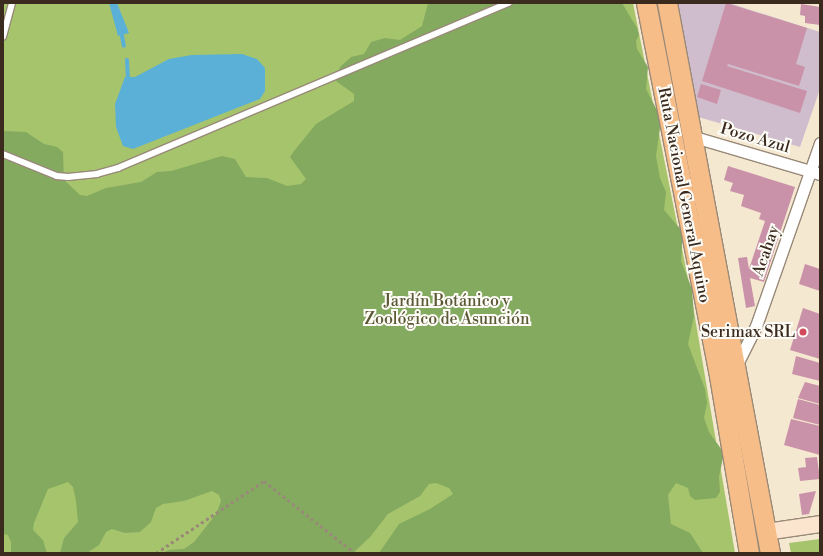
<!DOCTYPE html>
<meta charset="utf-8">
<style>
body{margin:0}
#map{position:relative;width:823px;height:556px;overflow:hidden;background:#f5e8d1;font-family:"Libre Bodoni",serif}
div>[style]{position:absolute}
.industrial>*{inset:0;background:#cfbdce}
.green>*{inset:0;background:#a6c46c}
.forest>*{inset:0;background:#84aa60}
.water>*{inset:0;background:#5bb0d7}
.stream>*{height:4px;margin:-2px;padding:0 2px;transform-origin:2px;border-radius:2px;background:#5bb0d7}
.building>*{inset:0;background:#ca92a8}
.path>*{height:2.5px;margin-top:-1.25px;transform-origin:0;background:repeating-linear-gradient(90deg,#988978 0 3px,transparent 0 6px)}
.roads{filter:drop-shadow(1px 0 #988978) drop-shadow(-1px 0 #988978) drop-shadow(0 1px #988978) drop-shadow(0 -1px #988978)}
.service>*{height:5.5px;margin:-2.75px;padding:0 2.75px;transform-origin:2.75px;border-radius:2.75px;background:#fff}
.minor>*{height:11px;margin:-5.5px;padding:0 5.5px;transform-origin:5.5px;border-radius:5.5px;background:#fff}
.secondary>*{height:16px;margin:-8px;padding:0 8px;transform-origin:8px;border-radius:8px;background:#fce5cf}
.trunk>*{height:19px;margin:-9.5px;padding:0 9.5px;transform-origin:9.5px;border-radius:9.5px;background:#f7bd88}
.dots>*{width:11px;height:11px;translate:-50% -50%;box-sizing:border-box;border:2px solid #fdfcf7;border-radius:50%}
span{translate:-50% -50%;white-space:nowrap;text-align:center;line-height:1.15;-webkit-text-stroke:4px #fdfcf7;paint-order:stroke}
.street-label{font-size:16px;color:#3b2a1e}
.park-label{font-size:16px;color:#5b5835}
.poi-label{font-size:16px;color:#3b2a1e}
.right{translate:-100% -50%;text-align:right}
.frame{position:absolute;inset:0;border:4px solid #3b2a1e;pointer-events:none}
</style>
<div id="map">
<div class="industrial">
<i style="clip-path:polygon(673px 3px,729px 3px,820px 32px,820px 89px,800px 147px,695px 116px)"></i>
</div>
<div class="green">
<i style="clip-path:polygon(3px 3px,633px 3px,691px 294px,735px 553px,3px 553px)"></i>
<i style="clip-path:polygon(820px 539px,820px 553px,791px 553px,789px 543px)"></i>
</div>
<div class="forest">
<i style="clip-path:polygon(428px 3px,622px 3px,637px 28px,639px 35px,636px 41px,637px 49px,648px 67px,646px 89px,659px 114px,660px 128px,656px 156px,660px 178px,666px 192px,664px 210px,683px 232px,681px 261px,692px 289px,694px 316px,688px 344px,705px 389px,707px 403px,704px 418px,709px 432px,724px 453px,719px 477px,720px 492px,716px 498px,695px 500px,690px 496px,688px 488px,676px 483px,668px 495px,671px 524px,690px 533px,703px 553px,379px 553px,399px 524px,430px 509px,453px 494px,449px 488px,436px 483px,429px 484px,420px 496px,388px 514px,370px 537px,353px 553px,162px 553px,169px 550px,184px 549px,194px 542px,216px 514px,221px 501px,219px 495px,212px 491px,184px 501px,163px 504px,156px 508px,151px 522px,140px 532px,125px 533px,112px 529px,106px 532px,99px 545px,87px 553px,60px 553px,64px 538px,78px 522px,76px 501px,73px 487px,68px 482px,48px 489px,34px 523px,33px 530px,43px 540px,47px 553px,11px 553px,11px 542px,8px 535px,3px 534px,3px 131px,26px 132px,44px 144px,57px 147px,63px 152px,64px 180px,80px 195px,87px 196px,106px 188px,141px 182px,157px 172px,171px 171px,222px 156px,235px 159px,246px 177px,267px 178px,287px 186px,301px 184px,306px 179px,290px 157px,294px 151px,316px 124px,354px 101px,354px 94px,336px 81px,340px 67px,351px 57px,364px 54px,371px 42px,385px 38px,400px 40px,422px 26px)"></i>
</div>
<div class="water">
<i style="clip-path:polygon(109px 3px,117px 3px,129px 33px,118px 36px)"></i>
<i style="clip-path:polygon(242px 54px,257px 59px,265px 68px,265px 91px,260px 99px,133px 149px,123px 146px,116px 127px,115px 104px,125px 77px,135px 77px,169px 59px,192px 55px)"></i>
</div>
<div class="stream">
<i style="left:121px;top:31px;width:15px;rotate:79deg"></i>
<i style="left:127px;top:60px;width:18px;rotate:87deg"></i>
</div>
<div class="building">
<i style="clip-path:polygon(726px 3px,807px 28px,796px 64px,805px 67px,799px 86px,728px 64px,727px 66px,807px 91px,800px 113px,702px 81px)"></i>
<i style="clip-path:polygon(801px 4px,820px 7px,820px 25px,805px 23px,805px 16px,800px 15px)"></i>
<i style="clip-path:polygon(701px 84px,721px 90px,717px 104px,697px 97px)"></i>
<i style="clip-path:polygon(728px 166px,795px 187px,764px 282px,750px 278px,755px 306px,746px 308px,738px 258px,747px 257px,749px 269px,765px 221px,759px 219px,761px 213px,741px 206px,744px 195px,730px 191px,733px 183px,724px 180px)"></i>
<i style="clip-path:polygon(805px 264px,820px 269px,820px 291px,799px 284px)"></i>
<i style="clip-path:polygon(803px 308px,820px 314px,820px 359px,790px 350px)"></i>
<i style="clip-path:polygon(796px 356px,820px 363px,820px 381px,792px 374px)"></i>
<i style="clip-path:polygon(805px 382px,820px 386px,820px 404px,798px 398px)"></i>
<i style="clip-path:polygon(798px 399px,820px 405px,820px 425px,793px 418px)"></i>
<i style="clip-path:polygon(791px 419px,820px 426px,820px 455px,784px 445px)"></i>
<i style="clip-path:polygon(817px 457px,820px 479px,800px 481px,798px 468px,806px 467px,805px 458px)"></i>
<i style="clip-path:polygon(816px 491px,809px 514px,802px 515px,799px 494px)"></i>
</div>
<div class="path">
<i style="left:156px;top:553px;width:130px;rotate:-33.7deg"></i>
<i style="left:264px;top:481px;width:116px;rotate:38.4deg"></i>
</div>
<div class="roads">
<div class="service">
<i style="left:3px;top:37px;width:35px;rotate:-75deg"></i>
<i style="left:3px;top:154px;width:58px;rotate:22.2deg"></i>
<i style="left:57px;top:176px;width:11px;rotate:5deg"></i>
<i style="left:68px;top:177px;width:29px;rotate:-6deg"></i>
<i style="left:97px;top:174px;width:22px;rotate:-16deg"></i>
<i style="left:118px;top:168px;width:424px;rotate:-22.9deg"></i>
</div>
<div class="minor">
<i style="left:691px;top:136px;width:134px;rotate:16.4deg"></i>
<i style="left:736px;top:366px;width:45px;rotate:-63.4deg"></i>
<i style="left:756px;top:326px;width:194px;rotate:-70.7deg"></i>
</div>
<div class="secondary">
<i style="left:766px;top:532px;width:55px;rotate:-8.4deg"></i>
</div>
<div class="trunk">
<i style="left:646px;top:3px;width:374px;rotate:78.9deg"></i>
<i style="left:718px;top:370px;width:186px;rotate:80.4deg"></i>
<i style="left:667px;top:3px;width:560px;rotate:79.39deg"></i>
</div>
</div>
<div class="dots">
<i style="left:803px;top:332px;background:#d1495b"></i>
</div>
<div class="street-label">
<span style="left:755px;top:138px;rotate:16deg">Pozo Azul</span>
<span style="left:684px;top:195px;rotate:79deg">Ruta Nacional General Aquino</span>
<span style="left:766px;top:251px;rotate:-71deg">Acahay</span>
</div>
<div class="park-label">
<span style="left:447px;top:310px">Jardín Botánico y<br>Zoológico de Asunción</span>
</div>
<div class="poi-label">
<span class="right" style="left:795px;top:332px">Serimax SRL</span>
</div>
<div class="frame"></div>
</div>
